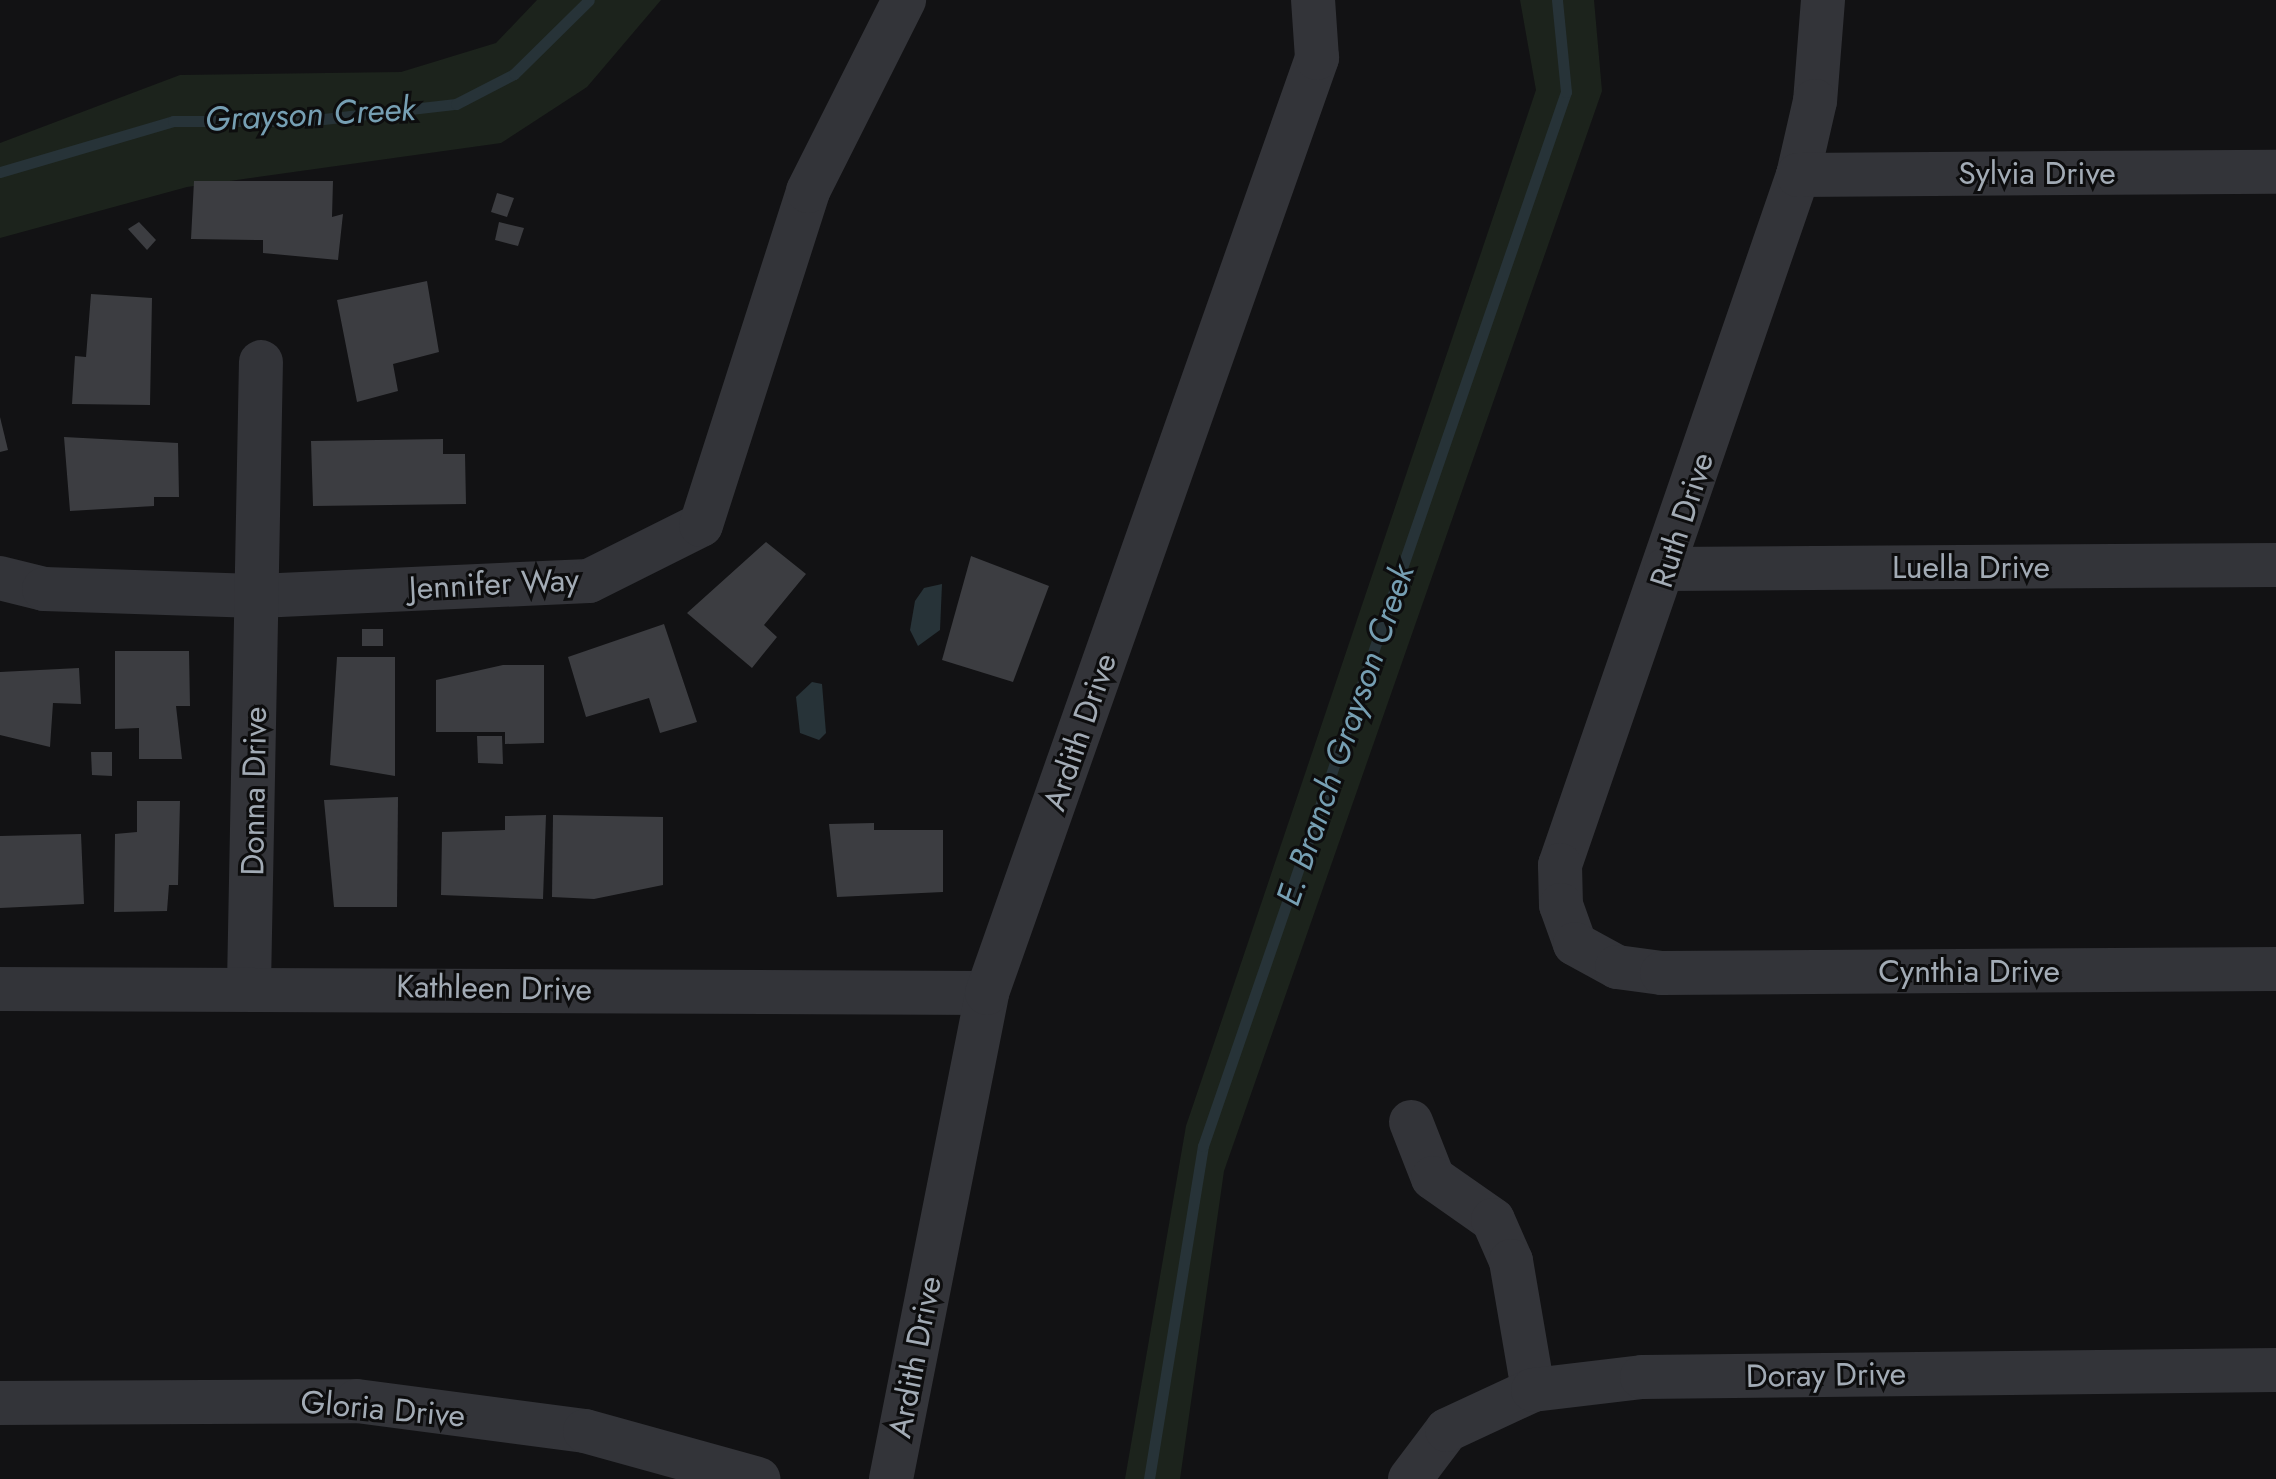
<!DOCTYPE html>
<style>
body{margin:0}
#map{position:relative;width:2276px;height:1479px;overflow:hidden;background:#121214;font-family:Jost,sans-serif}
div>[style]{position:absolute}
.green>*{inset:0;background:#1c231c}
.water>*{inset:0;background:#273338}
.stream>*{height:11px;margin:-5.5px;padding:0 5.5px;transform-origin:5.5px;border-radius:5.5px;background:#273338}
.building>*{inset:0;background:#3c3d41}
.minor>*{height:44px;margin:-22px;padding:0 22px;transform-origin:22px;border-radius:22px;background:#333439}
span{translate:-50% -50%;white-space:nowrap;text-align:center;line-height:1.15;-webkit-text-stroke:6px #0d0d0e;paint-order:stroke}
.street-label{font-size:32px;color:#a2abb5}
.water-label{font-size:34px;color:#769fb3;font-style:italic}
</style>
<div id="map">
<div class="green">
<i style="clip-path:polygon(537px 0,661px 0,587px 87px,501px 143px,187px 187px,0 238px,0 143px,180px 75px,401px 72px,496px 43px)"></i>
<i style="clip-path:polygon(1520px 0,1594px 0,1602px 91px,1224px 1171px,1180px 1479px,1125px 1479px,1186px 1126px,1536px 90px)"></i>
</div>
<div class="water">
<i style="clip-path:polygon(942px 584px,940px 630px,918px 646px,910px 630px,915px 601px,924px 588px)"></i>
<i style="clip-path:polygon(812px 682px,822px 684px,826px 733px,819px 740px,800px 733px,796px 697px)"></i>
</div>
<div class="stream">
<i style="left:0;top:172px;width:180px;rotate:-16.4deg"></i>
<i style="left:173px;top:121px;width:133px"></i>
<i style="left:306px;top:121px;width:151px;rotate:-6.5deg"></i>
<i style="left:456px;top:104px;width:65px;rotate:-27.3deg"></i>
<i style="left:514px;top:74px;width:105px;rotate:-44.6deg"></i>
<i style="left:1149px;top:1479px;width:337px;rotate:-80.8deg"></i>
<i style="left:1203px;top:1146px;width:1115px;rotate:-71deg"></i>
<i style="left:1566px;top:92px;width:92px;rotate:-95.6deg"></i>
</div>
<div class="building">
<i style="clip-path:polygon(194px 181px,333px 181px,332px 217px,343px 214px,338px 260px,263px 253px,263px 240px,191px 239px)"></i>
<i style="clip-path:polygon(497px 193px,514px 198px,507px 217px,491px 212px)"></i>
<i style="clip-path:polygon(139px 222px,156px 240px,147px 250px,128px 229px)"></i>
<i style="clip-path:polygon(499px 222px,524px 228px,518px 246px,495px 240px)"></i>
<i style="clip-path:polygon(427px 281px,439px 352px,393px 364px,398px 391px,357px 402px,337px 300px)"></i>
<i style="clip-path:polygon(91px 294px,152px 298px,150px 405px,72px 404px,75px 356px,86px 357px)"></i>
<i style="clip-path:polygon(0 417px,8px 450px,0 452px)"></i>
<i style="clip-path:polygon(64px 437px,178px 443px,179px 497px,154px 497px,154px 506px,70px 511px)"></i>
<i style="clip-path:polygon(443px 439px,443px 454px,465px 454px,466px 504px,313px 506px,311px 441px)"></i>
<i style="clip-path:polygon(766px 542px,806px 574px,764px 625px,777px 637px,752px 668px,687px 613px)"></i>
<i style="clip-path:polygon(971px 556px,1049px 586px,1013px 682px,942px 660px)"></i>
<i style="clip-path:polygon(664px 624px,697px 722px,660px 733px,649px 698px,586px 717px,568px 657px)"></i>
<i style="clip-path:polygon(362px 629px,383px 629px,383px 646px,362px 646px)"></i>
<i style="clip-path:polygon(115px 651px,189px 651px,190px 706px,176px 706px,182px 759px,139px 759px,139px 728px,115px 729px)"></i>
<i style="clip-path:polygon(337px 657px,395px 657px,395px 776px,330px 765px)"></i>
<i style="clip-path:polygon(503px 665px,544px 665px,544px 743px,505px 744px,505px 732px,436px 732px,436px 680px)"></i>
<i style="clip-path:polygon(79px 668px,81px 704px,53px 703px,50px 747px,0 735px,0 672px)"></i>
<i style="clip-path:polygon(477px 736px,502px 736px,503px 764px,478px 763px)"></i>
<i style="clip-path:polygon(91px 752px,112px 752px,112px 776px,92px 775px)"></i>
<i style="clip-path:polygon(398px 797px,397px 907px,334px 907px,324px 800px)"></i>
<i style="clip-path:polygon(137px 801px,180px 801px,178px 885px,169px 885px,167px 911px,114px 912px,115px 834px,137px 832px)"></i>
<i style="clip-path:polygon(546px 815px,543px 899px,441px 895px,442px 832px,505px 830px,505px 816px)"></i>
<i style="clip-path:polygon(553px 815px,663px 817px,663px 885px,594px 899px,552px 897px)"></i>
<i style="clip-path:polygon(874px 823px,874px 830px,943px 830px,943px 892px,837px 897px,829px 824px)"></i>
<i style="clip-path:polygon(81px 834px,84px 904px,0 908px,0 836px)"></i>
</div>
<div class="minor">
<i style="left:1823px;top:0;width:101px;rotate:94.5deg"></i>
<i style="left:1815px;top:101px;width:76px;rotate:102.9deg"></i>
<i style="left:1798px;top:175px;width:730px;rotate:109.03deg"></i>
<i style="left:1560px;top:865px;width:40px;rotate:88.6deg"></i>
<i style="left:1561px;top:905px;width:41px;rotate:70.3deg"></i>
<i style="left:1575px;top:944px;width:48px;rotate:28.7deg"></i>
<i style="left:1617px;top:967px;width:45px;rotate:7.6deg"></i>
<i style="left:1662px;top:973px;width:614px;rotate:-0.37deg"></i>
<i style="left:1798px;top:175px;width:478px;rotate:-0.4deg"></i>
<i style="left:1666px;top:569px;width:610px;rotate:-0.38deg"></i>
<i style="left:0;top:578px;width:45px;rotate:14deg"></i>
<i style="left:44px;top:589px;width:214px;rotate:1.9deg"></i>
<i style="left:258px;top:596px;width:331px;rotate:-2.6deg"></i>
<i style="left:589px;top:581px;width:125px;rotate:-26.6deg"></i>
<i style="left:701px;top:525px;width:351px;rotate:-72.2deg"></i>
<i style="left:808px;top:191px;width:214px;rotate:-63.3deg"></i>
<i style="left:249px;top:985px;width:623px;rotate:-88.9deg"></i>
<i style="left:0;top:989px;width:987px;rotate:0.23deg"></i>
<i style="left:1411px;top:1122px;width:60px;rotate:68.6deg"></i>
<i style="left:1433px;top:1178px;width:73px;rotate:35deg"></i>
<i style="left:1493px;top:1220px;width:45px;rotate:66.3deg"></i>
<i style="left:1511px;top:1261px;width:131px;rotate:80.3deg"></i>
<i style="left:0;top:1403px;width:357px;rotate:-0.3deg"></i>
<i style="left:357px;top:1401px;width:230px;rotate:7.5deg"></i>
<i style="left:585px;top:1431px;width:180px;rotate:15.5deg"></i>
<i style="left:891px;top:1479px;width:495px;rotate:-78.8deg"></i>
<i style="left:987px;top:993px;width:992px;rotate:-70.56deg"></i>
<i style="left:1317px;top:58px;width:58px;rotate:-93.9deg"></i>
<i style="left:1410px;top:1479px;width:61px;rotate:-52.9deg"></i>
<i style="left:1447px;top:1430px;width:95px;rotate:-24.9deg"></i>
<i style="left:1533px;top:1390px;width:110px;rotate:-6.8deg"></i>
<i style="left:1642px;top:1377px;width:634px;rotate:-0.63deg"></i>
</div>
<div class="street-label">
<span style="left:2037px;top:173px">Sylvia Drive</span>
<span style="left:1682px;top:520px;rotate:-72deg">Ruth Drive</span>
<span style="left:1971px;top:567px">Luella Drive</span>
<span style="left:494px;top:584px;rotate:-3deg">Jennifer Way</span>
<span style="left:1080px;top:732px;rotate:-71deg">Ardith Drive</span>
<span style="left:254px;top:791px;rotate:-89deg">Donna Drive</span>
<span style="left:1969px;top:971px">Cynthia Drive</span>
<span style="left:494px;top:988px;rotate:1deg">Kathleen Drive</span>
<span style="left:915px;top:1357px;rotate:-79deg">Ardith Drive</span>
<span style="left:1826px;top:1375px;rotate:-1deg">Doray Drive</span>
<span style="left:383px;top:1409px;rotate:5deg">Gloria Drive</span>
</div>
<div class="water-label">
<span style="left:310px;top:114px;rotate:-3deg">Grayson Creek</span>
<span style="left:1345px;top:735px;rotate:-71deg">E. Branch Grayson Creek</span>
</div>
</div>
